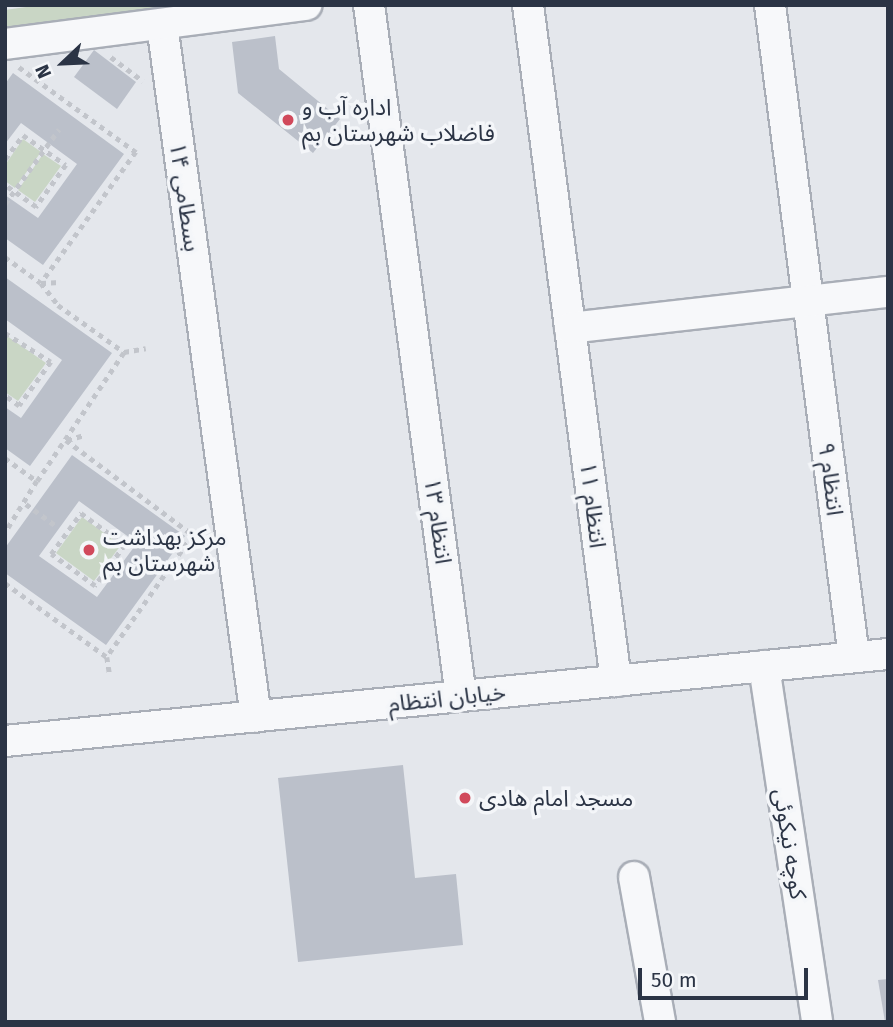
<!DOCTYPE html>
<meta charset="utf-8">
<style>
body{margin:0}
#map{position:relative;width:893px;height:1027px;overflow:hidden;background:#e4e7ec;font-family:"Fira Sans","Noto Sans Arabic",sans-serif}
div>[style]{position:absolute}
.green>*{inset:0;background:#c9d6c5}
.building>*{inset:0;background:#bbc0ca}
.path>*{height:4.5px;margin-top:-2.25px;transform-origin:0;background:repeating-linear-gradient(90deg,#c2c5cb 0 5px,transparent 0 10px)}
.roads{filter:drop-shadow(2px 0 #a9aeb7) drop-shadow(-2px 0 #a9aeb7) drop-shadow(0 2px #a9aeb7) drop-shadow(0 -2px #a9aeb7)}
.minor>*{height:30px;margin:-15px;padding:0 15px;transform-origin:15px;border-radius:15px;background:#f7f8fa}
.dots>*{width:19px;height:19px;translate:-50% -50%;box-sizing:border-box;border:4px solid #f4f6f9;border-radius:50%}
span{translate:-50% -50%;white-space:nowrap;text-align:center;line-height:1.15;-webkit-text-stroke:7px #f4f6f9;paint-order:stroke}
.poi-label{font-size:23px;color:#2b3445}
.left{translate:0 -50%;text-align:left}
.street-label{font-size:23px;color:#2b3445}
.frame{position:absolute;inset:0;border:7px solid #2b3445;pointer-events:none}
.north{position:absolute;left:28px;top:28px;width:70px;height:70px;-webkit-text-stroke:5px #f4f6f9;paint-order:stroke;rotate:247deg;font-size:19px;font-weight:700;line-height:28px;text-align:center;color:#2b3445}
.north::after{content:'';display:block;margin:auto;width:24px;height:32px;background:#2b3445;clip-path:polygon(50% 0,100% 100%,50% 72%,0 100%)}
.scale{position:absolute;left:638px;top:968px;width:170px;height:32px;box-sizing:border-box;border:4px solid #2b3445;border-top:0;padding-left:9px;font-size:21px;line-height:24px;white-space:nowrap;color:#2b3445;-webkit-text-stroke:5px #f4f6f9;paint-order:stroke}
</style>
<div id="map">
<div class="green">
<i style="clip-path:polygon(40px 5px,199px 5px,5px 30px,5px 10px)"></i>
<i style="clip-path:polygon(23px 139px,41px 152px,15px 188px,5px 181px,5px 165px)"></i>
<i style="clip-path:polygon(43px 154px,61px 166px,35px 202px,18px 190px)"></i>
<i style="clip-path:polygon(7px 336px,46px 363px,18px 401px,5px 392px)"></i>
<i style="clip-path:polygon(82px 517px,121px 545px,94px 581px,56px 553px)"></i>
</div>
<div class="building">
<i style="clip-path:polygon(275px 36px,279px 69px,340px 119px,313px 153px,238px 93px,232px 42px)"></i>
<i style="clip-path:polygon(94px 50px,136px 82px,117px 109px,74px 77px)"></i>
<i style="clip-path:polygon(13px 73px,124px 154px,43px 265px,5px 238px,5px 195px,38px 218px,77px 164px,21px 123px,5px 144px,5px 84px)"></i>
<i style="clip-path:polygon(5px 277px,112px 353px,30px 466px,5px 448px,5px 407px,21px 418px,62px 360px,5px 319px)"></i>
<i style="clip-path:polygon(evenodd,72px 455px,185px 536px,106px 645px,5px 573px,5px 548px,72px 455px,79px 501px,137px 543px,97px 597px,39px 556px,79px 501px)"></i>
<i style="clip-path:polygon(403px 765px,415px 878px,456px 874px,463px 945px,298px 962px,278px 778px)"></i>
<i style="clip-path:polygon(888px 979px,888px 1022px,885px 1022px,878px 980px)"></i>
</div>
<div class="path">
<i style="left:111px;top:57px;width:40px;rotate:37deg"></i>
<i style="left:19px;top:67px;width:145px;rotate:36deg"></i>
<i style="left:136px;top:152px;width:162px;rotate:125.9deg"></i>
<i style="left:5px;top:159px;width:30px;rotate:-53deg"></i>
<i style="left:23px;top:135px;width:52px;rotate:34.9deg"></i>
<i style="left:66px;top:165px;width:52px;rotate:125.5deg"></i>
<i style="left:36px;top:207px;width:38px;rotate:-145deg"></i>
<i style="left:5px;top:204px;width:92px;rotate:-54.2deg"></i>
<i style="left:5px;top:257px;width:44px;rotate:35.8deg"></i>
<i style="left:41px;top:283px;width:28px;rotate:52deg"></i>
<i style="left:58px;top:305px;width:81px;rotate:35.5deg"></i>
<i style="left:41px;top:283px;width:19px;rotate:-3deg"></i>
<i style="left:5px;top:333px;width:54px;rotate:32.2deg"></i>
<i style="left:51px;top:362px;width:54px;rotate:126deg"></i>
<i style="left:19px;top:406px;width:17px;rotate:-144deg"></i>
<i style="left:66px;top:440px;width:159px;rotate:36.8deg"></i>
<i style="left:193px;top:535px;width:149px;rotate:125.2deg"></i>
<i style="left:107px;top:657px;width:19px;rotate:81deg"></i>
<i style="left:67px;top:440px;width:19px;rotate:-16deg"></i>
<i style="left:5px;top:458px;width:39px;rotate:36deg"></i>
<i style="left:37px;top:481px;width:61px;rotate:121.6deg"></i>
<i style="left:37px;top:481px;width:156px;rotate:-56deg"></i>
<i style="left:124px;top:352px;width:22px;rotate:-10deg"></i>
<i style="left:26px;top:504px;width:39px;rotate:36deg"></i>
<i style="left:81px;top:513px;width:54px;rotate:36deg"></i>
<i style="left:125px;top:545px;width:51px;rotate:126.2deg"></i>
<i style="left:95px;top:586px;width:54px;rotate:-144deg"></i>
<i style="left:51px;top:554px;width:51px;rotate:-53.8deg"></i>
<i style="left:5px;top:583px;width:126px;rotate:36deg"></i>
</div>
<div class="roads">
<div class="minor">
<i style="left:369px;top:5px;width:697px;rotate:82.42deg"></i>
<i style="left:528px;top:5px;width:682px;rotate:82.58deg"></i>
<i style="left:770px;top:5px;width:657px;rotate:82.66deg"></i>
<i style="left:162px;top:24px;width:699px;rotate:82.28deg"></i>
<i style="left:5px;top:44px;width:304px;rotate:-7.4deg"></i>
<i style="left:570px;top:328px;width:320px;rotate:-6.5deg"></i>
<i style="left:764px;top:666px;width:360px;rotate:81.5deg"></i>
<i style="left:5px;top:741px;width:887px;rotate:-5.63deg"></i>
<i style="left:634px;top:877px;width:147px;rotate:79.8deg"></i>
</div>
</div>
<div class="dots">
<i style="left:288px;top:120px;background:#d1495b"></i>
<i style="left:89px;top:550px;background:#d1495b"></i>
<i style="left:465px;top:798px;background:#d1495b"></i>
</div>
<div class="poi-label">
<span class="left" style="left:302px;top:120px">اداره آب و<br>فاضلاب شهرستان بم</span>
<span class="left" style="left:103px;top:550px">مرکز بهداشت<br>شهرستان بم</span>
<span class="left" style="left:479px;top:798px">مسجد امام هادی</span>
</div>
<div class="street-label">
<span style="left:185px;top:197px;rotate:82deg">بسطامی ۱۴</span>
<span style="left:831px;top:479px;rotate:83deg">انتظام ۹</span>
<span style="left:593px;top:505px;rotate:83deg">انتظام ۱۱</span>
<span style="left:438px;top:521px;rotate:82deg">انتظام ۱۳</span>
<span style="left:447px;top:698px;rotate:-6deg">خیابان انتظام</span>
<span style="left:790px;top:844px;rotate:81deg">کوچه نیکوئی</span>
</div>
<div class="frame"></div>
<div class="north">N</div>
<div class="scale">50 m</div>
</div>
